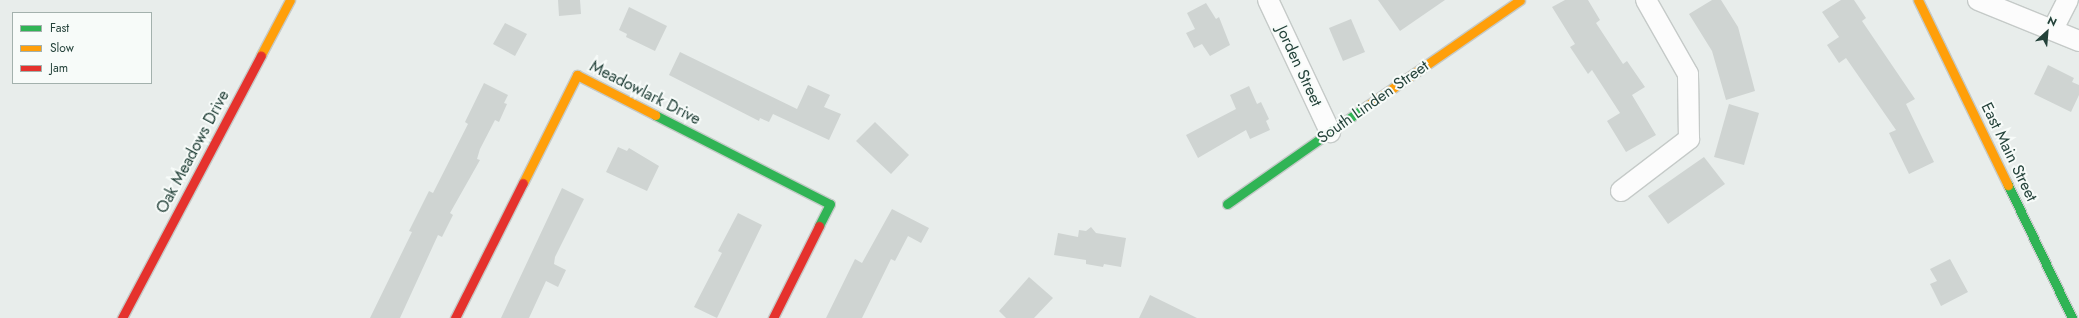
<!DOCTYPE html>
<style>
body{margin:0}
#map{position:relative;width:2079px;height:318px;overflow:hidden;background:#e8edeb;font-family:Jost,sans-serif}
div>[style]{position:absolute}
.building>*{inset:0;background:#cfd4d2}
.roads{filter:drop-shadow(1px 0 #c5cac8) drop-shadow(-1px 0 #c5cac8) drop-shadow(0 1px #c5cac8) drop-shadow(0 -1px #c5cac8)}
.street>*{height:20px;margin:-10px;padding:0 10px;transform-origin:10px;border-radius:10px;background:#fcfcfc}
.fast>*{height:9px;margin:-4.5px;padding:0 4.5px;transform-origin:4.5px;border-radius:4.5px;background:#30b455}
.slow>*{height:9px;margin:-4.5px;padding:0 4.5px;transform-origin:4.5px;border-radius:4.5px;background:#ff9f0a}
.jam>*{height:9px;margin:-4.5px;padding:0 4.5px;transform-origin:4.5px;border-radius:4.5px;background:#e5322d}
span{translate:-50% -50%;white-space:nowrap;text-align:center;line-height:1.15;-webkit-text-stroke:4px #f7fbf9;paint-order:stroke}
.street-label{font-size:16px;color:#24423a}
.legend{position:absolute;left:12px;top:12px;width:140px;height:72px;box-sizing:border-box;background:#f7fbf9;border:1px solid #a3b1ad;margin:0;padding:5px 7px;list-style:none;font-size:12px;color:#24423a}
.legend li{display:flex;align-items:center;gap:8px;height:20px}
.legend b{width:20px;border:1px solid #a3b1ad}
.north{position:absolute;left:2027px;top:12px;width:40px;height:40px;-webkit-text-stroke:3px #f7fbf9;paint-order:stroke;rotate:26deg;font-size:11px;font-weight:700;line-height:16px;text-align:center;color:#24423a}
.north::after{content:'';display:block;margin:auto;width:14px;height:18px;background:#24423a;clip-path:polygon(50% 0,100% 100%,50% 72%,0 100%)}
</style>
<div id="map">
<div class="building">
<i style="clip-path:polygon(558px 0,580px 0,581px 14px,559px 16px)"></i>
<i style="clip-path:polygon(1378px 0,1445px 0,1400px 31px)"></i>
<i style="clip-path:polygon(1565px 0,1588px 0,1600px 20px,1596px 23px,1623px 64px,1627px 61px,1645px 87px,1632px 95px,1656px 135px,1626px 152px,1607px 121px,1620px 113px,1592px 70px,1588px 74px,1570px 47px,1575px 44px,1552px 7px)"></i>
<i style="clip-path:polygon(1712px 0,1721px 0,1738px 27px,1755px 91px,1726px 100px,1712px 51px,1689px 14px)"></i>
<i style="clip-path:polygon(1841px 0,1854px 0,1866px 18px,1862px 21px,1915px 99px,1906px 104px,1934px 162px,1909px 174px,1889px 133px,1896px 130px,1846px 58px,1839px 63px,1827px 45px,1839px 37px,1822px 12px)"></i>
<i style="clip-path:polygon(1206px 3px,1216px 19px,1219px 17px,1230px 45px,1210px 56px,1202px 44px,1194px 48px,1186px 33px,1195px 29px,1187px 13px)"></i>
<i style="clip-path:polygon(629px 7px,667px 26px,655px 51px,626px 37px,627px 34px,619px 30px)"></i>
<i style="clip-path:polygon(1351px 19px,1365px 52px,1343px 61px,1329px 28px)"></i>
<i style="clip-path:polygon(505px 23px,527px 34px,515px 56px,493px 44px)"></i>
<i style="clip-path:polygon(680px 52px,797px 109px,808px 85px,830px 95px,824px 107px,841px 114px,829px 140px,773px 114px,769px 122px,760px 118px,759px 121px,669px 75px)"></i>
<i style="clip-path:polygon(2048px 65px,2074px 78px,2072px 82px,2079px 85px,2079px 95px,2071px 112px,2034px 94px)"></i>
<i style="clip-path:polygon(484px 83px,508px 95px,504px 103px,507px 104px,499px 122px,495px 120px,480px 149px,477px 159px,480px 160px,450px 213px,453px 215px,442px 237px,438px 235px,400px 318px,370px 318px,412px 232px,409px 231px,429px 191px,433px 193px,468px 124px,465px 122px)"></i>
<i style="clip-path:polygon(1249px 86px,1257px 104px,1261px 102px,1269px 119px,1266px 121px,1270px 130px,1250px 139px,1246px 130px,1198px 158px,1186px 135px,1236px 109px,1230px 95px)"></i>
<i style="clip-path:polygon(1729px 104px,1759px 113px,1744px 165px,1714px 157px)"></i>
<i style="clip-path:polygon(875px 122px,909px 155px,891px 174px,856px 141px)"></i>
<i style="clip-path:polygon(618px 147px,627px 151px,629px 148px,659px 166px,647px 191px,606px 172px)"></i>
<i style="clip-path:polygon(1704px 157px,1725px 184px,1668px 224px,1648px 196px)"></i>
<i style="clip-path:polygon(562px 188px,584px 199px,555px 257px,554px 264px,566px 270px,558px 287px,546px 281px,529px 318px,501px 318px)"></i>
<i style="clip-path:polygon(892px 209px,929px 228px,921px 243px,908px 236px,895px 261px,891px 259px,862px 318px,826px 318px,855px 259px,862px 263px)"></i>
<i style="clip-path:polygon(738px 213px,762px 225px,717px 318px,694px 307px,722px 253px,718px 251px)"></i>
<i style="clip-path:polygon(1091px 227px,1096px 233px,1126px 238px,1121px 267px,1104px 264px,1103px 267px,1086px 264px,1086px 260px,1054px 255px,1058px 233px,1078px 237px,1079px 230px,1086px 231px)"></i>
<i style="clip-path:polygon(1950px 259px,1968px 292px,1941px 306px,1930px 284px,1937px 281px,1930px 269px)"></i>
<i style="clip-path:polygon(1029px 277px,1053px 298px,1034px 318px,1006px 318px,999px 311px)"></i>
<i style="clip-path:polygon(1150px 295px,1197px 318px,1139px 318px)"></i>
</div>
<div class="roads">
<div class="street">
<i style="left:1268px;top:0;width:146px;rotate:64.8deg"></i>
<i style="left:1978px;top:0;width:109px;rotate:22.1deg"></i>
<i style="left:2053px;top:29px;width:33px;rotate:-63deg"></i>
<i style="left:1621px;top:191px;width:86px;rotate:-37.4deg"></i>
<i style="left:1689px;top:139px;width:65px;rotate:-90.9deg"></i>
<i style="left:1688px;top:74px;width:85px;rotate:-119.6deg"></i>
</div>
<div class="fast">
<i style="left:655px;top:115px;width:196px;rotate:27deg"></i>
<i style="left:830px;top:204px;width:25px;rotate:117deg"></i>
<i style="left:2008px;top:185px;width:148px;rotate:64.3deg"></i>
<i style="left:1227px;top:204px;width:171px;rotate:-35deg"></i>
</div>
<div class="slow">
<i style="left:1918px;top:0;width:206px;rotate:64.1deg"></i>
<i style="left:261px;top:55px;width:62px;rotate:-62.2deg"></i>
<i style="left:1367px;top:106px;width:186px;rotate:-34.7deg"></i>
<i style="left:523px;top:183px;width:121px;rotate:-63.4deg"></i>
<i style="left:577px;top:75px;width:88px;rotate:27.1deg"></i>
</div>
<div class="jam">
<i style="left:122px;top:318px;width:297px;rotate:-62.1deg"></i>
<i style="left:455px;top:318px;width:151px;rotate:-63.3deg"></i>
<i style="left:773px;top:318px;width:103px;rotate:-63.4deg"></i>
</div>
</div>
<div class="street-label">
<span style="left:1299px;top:66px;rotate:65deg">Jorden Street</span>
<span style="left:645px;top:93px;rotate:27deg">Meadowlark Drive</span>
<span style="left:1373px;top:102px;rotate:-35deg">South Linden Street</span>
<span style="left:193px;top:152px;rotate:-62deg">Oak Meadows Drive</span>
<span style="left:2009px;top:152px;rotate:64deg">East Main Street</span>
</div>
<ul class="legend">
<li><b style="height:5px;background:#30b455"></b>Fast</li>
<li><b style="height:5px;background:#ff9f0a"></b>Slow</li>
<li><b style="height:5px;background:#e5322d"></b>Jam</li>
</ul>
<div class="north">N</div>
</div>
